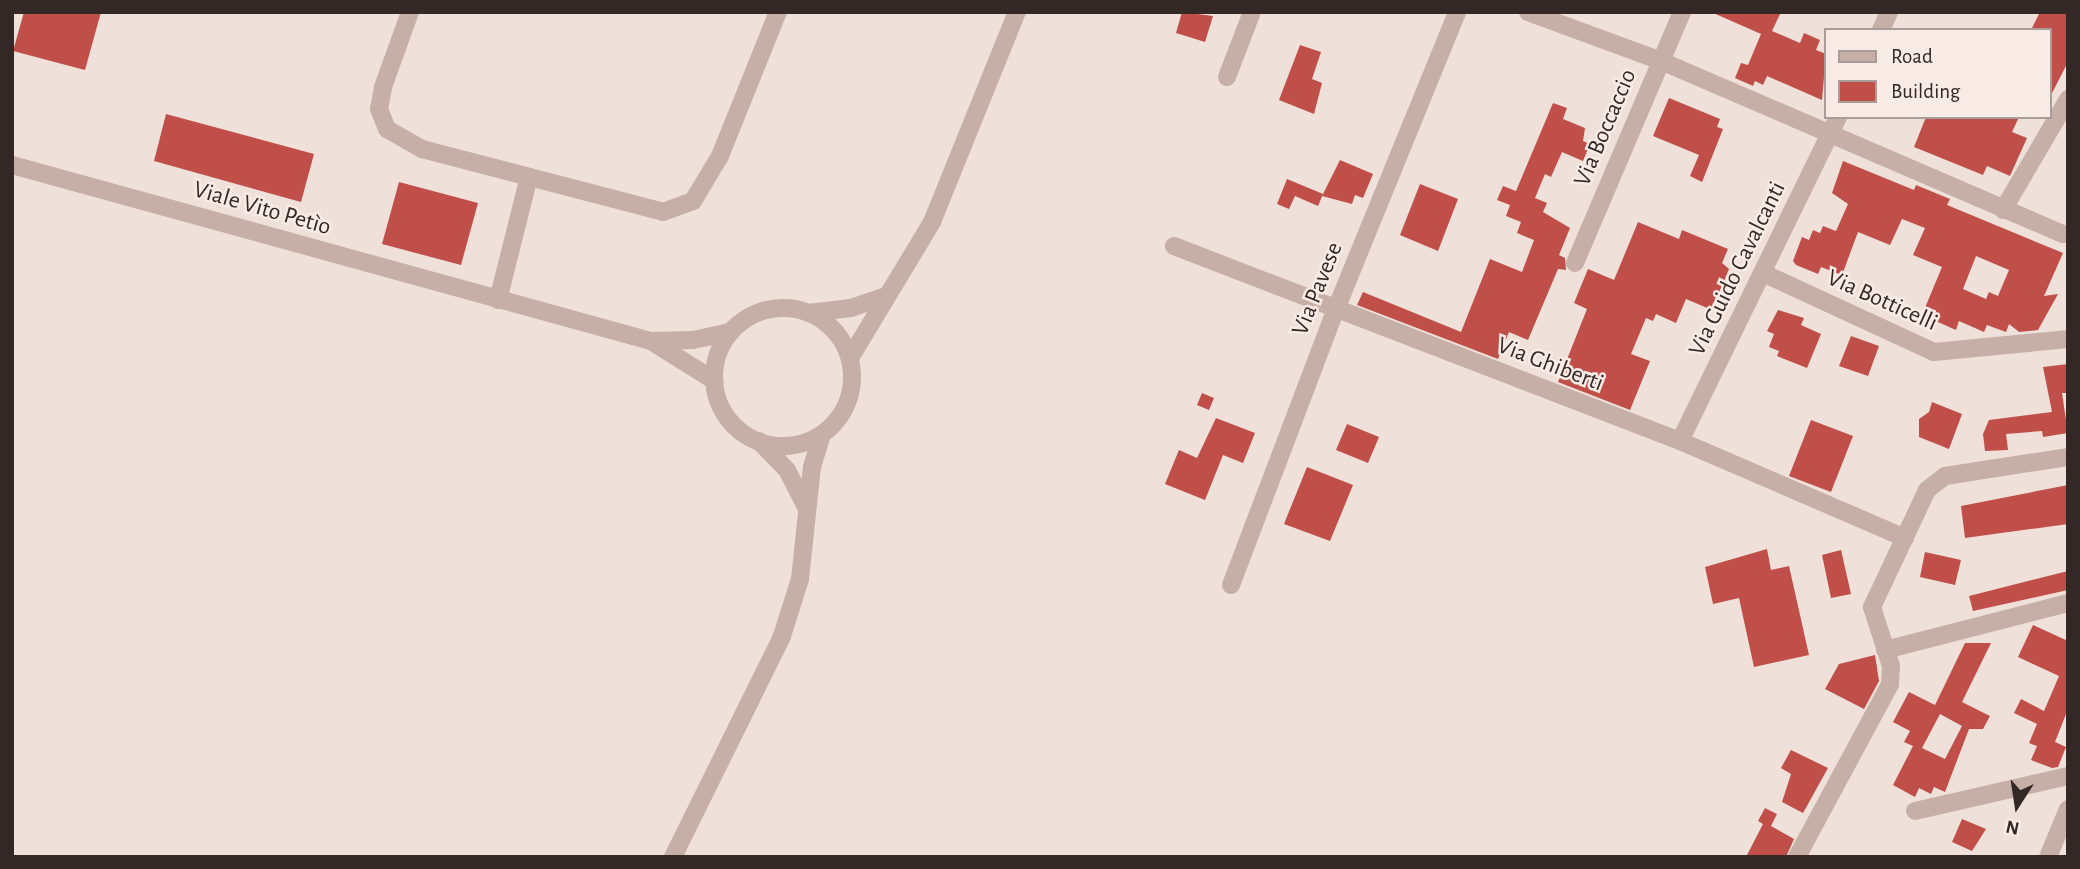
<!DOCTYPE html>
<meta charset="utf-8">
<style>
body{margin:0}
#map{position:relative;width:2080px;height:869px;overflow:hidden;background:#efe1d9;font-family:"Alegreya Sans",sans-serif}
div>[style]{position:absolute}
.building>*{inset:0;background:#bf4f48}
.minor>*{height:18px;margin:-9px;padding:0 9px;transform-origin:9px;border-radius:9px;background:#c6afa6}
.minor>.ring{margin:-9px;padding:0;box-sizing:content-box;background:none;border:18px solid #c6afa6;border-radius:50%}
span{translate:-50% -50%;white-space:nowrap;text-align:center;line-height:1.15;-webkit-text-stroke:5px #f8ebe5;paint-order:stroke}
.street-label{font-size:24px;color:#332826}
.frame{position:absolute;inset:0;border:14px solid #332826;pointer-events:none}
.legend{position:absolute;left:1824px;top:28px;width:228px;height:91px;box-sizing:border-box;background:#f8ebe5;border:2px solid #a99d99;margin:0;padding:9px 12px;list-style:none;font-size:21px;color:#332826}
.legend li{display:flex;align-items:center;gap:14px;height:35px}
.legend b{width:35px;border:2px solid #a99d99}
.north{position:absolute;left:1982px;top:771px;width:70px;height:70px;-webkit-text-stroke:5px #f8ebe5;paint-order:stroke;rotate:192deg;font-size:19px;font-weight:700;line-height:28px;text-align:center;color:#332826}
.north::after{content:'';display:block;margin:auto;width:24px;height:32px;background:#332826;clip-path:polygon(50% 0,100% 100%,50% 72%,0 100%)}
</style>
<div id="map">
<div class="building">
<i style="clip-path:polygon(24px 12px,101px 12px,85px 70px,13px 51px)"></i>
<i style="clip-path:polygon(1182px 12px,1213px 16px,1205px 42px,1176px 33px)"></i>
<i style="clip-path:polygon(1711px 12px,1781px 12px,1772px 31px,1800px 43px,1804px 33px,1820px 40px,1816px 50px,1826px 54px,1822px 100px,1767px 76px,1763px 85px,1755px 81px,1753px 86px,1735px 78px,1741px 63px,1748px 65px,1761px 34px)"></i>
<i style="clip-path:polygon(2040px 12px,2068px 12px,2068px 62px,2050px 97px,2050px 30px,2031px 30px)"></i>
<i style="clip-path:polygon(1300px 45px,1321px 52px,1312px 79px,1322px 83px,1314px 114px,1279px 100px)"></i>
<i style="clip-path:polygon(1669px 98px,1720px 119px,1717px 127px,1723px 129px,1702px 182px,1690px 176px,1699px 155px,1653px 136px)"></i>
<i style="clip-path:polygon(1553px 103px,1567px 108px,1563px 119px,1585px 128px,1583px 141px,1590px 144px,1583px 161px,1562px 152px,1551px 177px,1545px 174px,1535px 198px,1547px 203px,1543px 212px,1570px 228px,1559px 255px,1565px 258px,1566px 270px,1558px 269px,1528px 340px,1509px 332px,1498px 359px,1357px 305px,1363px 292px,1461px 332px,1490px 259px,1522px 272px,1534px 240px,1517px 233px,1521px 222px,1506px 216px,1510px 205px,1497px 200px,1503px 186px,1516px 191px)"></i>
<i style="clip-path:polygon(166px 114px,314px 154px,301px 202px,154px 161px)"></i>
<i style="clip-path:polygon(1926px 117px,2019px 117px,2012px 132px,2027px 138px,2010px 176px,1987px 166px,1983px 175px,1914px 147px)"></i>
<i style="clip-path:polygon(1340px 160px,1373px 174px,1363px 198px,1355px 195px,1352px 204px,1322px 196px)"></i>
<i style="clip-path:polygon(evenodd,1843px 161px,1914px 190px,1916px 185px,1950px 199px,1947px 205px,2063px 253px,2044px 296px,2058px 294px,2038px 330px,2019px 332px,2009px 324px,2006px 332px,1987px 325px,1984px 332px,1959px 321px,1956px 330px,1922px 315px,1942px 267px,1913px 255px,1925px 228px,1902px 219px,1890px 245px,1858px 232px,1842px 275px,1821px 267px,1818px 274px,1796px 265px,1793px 261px,1802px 237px,1809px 240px,1813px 230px,1820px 233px,1823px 226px,1836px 231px,1848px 204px,1832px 193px,1843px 161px,1976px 256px,2009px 270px,1998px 296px,1989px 292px,1986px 299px,1963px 289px,1976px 256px)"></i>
<i style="clip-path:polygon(1287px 179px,1323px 194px,1318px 206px,1295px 196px,1289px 209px,1277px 204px)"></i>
<i style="clip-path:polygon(399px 182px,478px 203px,461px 265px,382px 244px)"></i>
<i style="clip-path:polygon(1420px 184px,1458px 199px,1438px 251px,1400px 235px)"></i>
<i style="clip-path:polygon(1638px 222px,1679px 239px,1682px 230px,1728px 249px,1722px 263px,1729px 269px,1712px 310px,1686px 299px,1676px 323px,1656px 314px,1653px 321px,1646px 318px,1631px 354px,1650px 361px,1630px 410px,1558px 382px,1587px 309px,1574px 303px,1588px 269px,1614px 280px)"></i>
<i style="clip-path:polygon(1778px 310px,1804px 318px,1801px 325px,1821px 334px,1807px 368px,1777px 356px,1779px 351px,1769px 347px,1774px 334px,1767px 331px)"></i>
<i style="clip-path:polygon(1851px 336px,1879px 346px,1868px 376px,1839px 366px)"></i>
<i style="clip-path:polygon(2068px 364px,2068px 393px,2062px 393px,2068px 433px,2043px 437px,2042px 431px,2006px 434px,2008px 450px,1985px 451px,1983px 434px,1989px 420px,2052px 412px,2043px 367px)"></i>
<i style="clip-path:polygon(1202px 393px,1214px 398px,1209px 410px,1197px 405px)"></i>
<i style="clip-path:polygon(1932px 402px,1962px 414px,1949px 449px,1919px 437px,1919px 419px,1929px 412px)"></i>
<i style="clip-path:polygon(1216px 418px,1255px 433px,1243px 463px,1223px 455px,1205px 500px,1165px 484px,1179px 450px,1197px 458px)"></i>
<i style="clip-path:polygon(1811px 420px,1853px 436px,1831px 492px,1789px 476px)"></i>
<i style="clip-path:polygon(1347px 424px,1379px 437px,1368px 463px,1336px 450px)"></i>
<i style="clip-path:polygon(1307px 467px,1353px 485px,1330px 541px,1284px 524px)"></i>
<i style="clip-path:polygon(2068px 485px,2068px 524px,1965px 538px,1961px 506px)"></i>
<i style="clip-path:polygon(1767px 549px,1771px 570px,1789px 566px,1809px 655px,1754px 667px,1739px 598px,1713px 604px,1705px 567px)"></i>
<i style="clip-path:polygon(1841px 550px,1851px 594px,1831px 598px,1822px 555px)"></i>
<i style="clip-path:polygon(1925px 552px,1961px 560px,1955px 585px,1920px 577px)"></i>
<i style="clip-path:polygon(2068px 571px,2068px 590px,1973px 611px,1969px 596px)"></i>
<i style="clip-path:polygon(2033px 625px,2068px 641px,2068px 709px,2055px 742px,2066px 747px,2058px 767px,2052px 768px,2031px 760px,2037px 746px,2029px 743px,2037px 724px,2014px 713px,2021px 699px,2044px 711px,2059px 676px,2018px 657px)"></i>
<i style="clip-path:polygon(evenodd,1965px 643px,1991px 643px,1962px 702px,1990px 716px,1983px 729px,1969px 729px,1945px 792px,1934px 787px,1931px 794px,1919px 788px,1915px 797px,1893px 785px,1913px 746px,1904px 742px,1910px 731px,1893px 722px,1909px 692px,1935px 705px,1965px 643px,1940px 714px,1962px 726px,1945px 759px,1922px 748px,1940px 714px)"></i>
<i style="clip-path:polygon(1875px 655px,1879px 681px,1864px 709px,1825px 689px,1839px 664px)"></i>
<i style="clip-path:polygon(1791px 750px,1828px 768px,1803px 813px,1782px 802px,1791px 774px,1781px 768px)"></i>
<i style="clip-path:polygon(1765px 808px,1777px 814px,1771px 826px,1794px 839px,1786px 857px,1746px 857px,1763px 824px,1758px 821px)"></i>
<i style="clip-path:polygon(1962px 819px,1986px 829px,1972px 851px,1952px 842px)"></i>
</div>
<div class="minor">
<i style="left:410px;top:12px;width:80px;rotate:109.8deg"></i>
<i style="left:383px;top:87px;width:22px;rotate:100deg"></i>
<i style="left:379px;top:109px;width:22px;rotate:68deg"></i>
<i style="left:387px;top:129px;width:40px;rotate:29.7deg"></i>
<i style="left:422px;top:149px;width:249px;rotate:14.6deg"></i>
<i style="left:663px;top:212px;width:32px;rotate:-20deg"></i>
<i style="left:693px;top:201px;width:52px;rotate:-59deg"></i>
<i style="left:720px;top:156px;width:155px;rotate:-68.1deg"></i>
<i style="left:1528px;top:12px;width:142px;rotate:20.2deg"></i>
<i style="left:1661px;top:61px;width:438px;rotate:23.3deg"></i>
<i style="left:1881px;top:30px;width:20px;rotate:-66deg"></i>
<i style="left:1227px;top:77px;width:70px;rotate:-69deg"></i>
<i style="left:12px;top:165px;width:663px;rotate:15.4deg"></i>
<i style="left:651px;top:341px;width:75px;rotate:32deg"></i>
<i style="left:2003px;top:210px;width:129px;rotate:-59.6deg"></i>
<i style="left:1174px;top:246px;width:542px;rotate:21.08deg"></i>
<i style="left:1680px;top:441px;width:245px;rotate:23.3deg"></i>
<i style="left:1575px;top:263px;width:273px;rotate:-66.9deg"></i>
<i style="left:1765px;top:274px;width:186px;rotate:24.8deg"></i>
<i style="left:1934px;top:352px;width:135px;rotate:-5.5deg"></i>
<i style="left:498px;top:300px;width:127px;rotate:-75.9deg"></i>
<i class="ring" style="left:714px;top:308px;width:120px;height:120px"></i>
<i style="left:809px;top:313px;width:42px;rotate:-6.8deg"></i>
<i style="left:851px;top:308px;width:34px;rotate:-19deg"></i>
<i style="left:651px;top:341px;width:42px;rotate:-1.4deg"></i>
<i style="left:693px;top:340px;width:39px;rotate:-12deg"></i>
<i style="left:850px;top:358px;width:159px;rotate:-58.9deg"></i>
<i style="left:932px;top:222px;width:227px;rotate:-68deg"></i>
<i style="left:759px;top:441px;width:40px;rotate:46deg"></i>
<i style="left:787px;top:470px;width:42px;rotate:62.8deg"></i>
<i style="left:1680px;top:441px;width:360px;rotate:-64deg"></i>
<i style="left:1231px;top:585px;width:295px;rotate:-69.2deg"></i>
<i style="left:1336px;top:309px;width:321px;rotate:-67.8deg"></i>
<i style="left:1885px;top:650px;width:189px;rotate:-14.4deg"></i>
<i style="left:1915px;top:811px;width:157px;rotate:-12.9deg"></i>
<i style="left:673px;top:857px;width:246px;rotate:-63.7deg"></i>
<i style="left:782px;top:636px;width:60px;rotate:-72.5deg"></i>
<i style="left:800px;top:579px;width:113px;rotate:-83.9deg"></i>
<i style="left:812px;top:467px;width:34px;rotate:-73deg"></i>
<i style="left:1797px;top:857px;width:196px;rotate:-61.7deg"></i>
<i style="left:1890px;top:684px;width:18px;rotate:-87deg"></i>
<i style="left:1891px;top:666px;width:62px;rotate:-107.9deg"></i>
<i style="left:1872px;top:607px;width:129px;rotate:-64.8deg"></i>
<i style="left:1927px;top:490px;width:23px;rotate:-38deg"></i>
<i style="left:1945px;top:476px;width:124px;rotate:-8.8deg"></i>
<i style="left:2048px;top:857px;width:52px;rotate:-67.4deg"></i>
</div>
<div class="street-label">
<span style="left:1606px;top:128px;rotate:-67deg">Via Boccaccio</span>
<span style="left:262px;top:209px;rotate:16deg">Viale Vito Petìo</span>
<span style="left:1738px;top:269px;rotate:-64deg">Via Guido Cavalcanti</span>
<span style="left:1318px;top:289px;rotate:-68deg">Via Pavese</span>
<span style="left:1882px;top:301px;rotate:24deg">Via Botticelli</span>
<span style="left:1550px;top:365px;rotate:21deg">Via Ghiberti</span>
</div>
<div class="frame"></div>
<ul class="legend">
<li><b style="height:9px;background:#c6afa6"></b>Road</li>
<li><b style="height:19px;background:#bf4f48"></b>Building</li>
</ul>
<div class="north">N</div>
</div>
